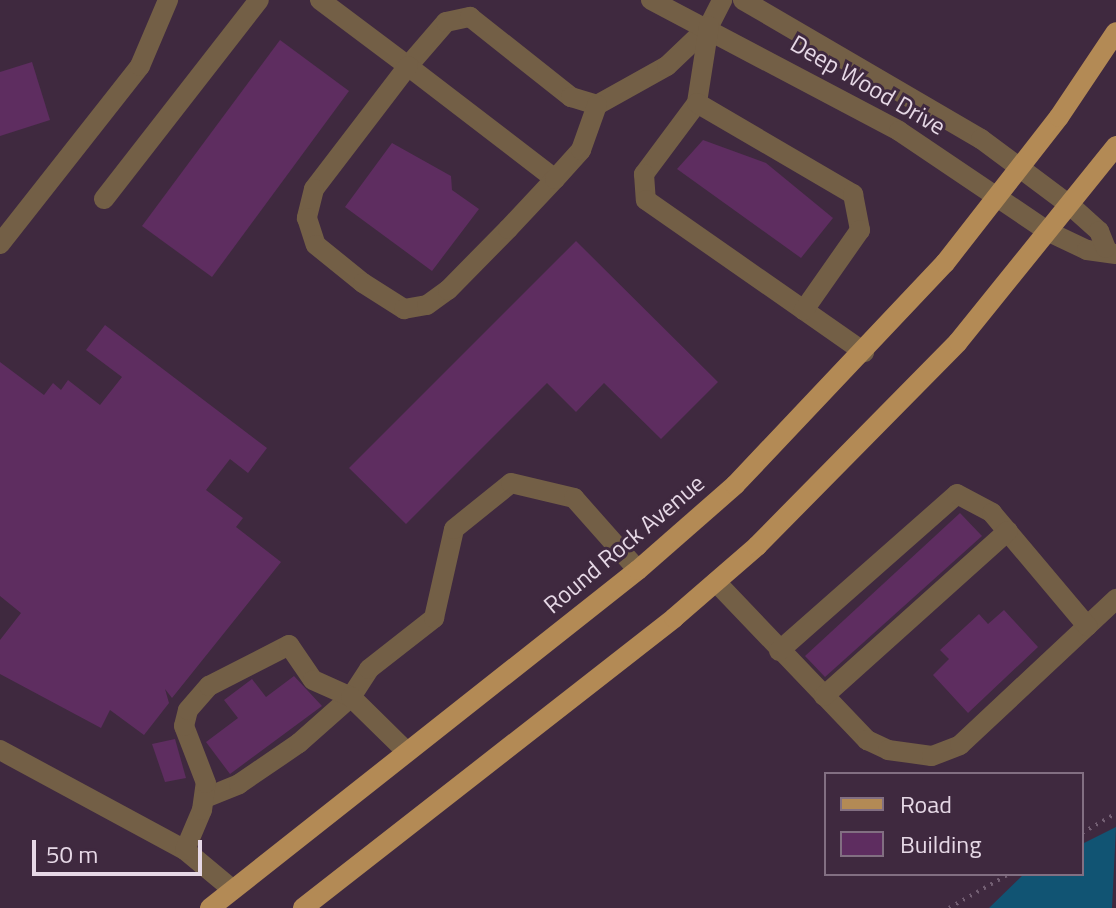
<!DOCTYPE html>
<style>
body{margin:0}
#map{position:relative;width:1116px;height:908px;overflow:hidden;background:#3f293f;font-family:"Titillium Web",sans-serif}
div>[style]{position:absolute}
.water>*{inset:0;background:#115473}
.building>*{inset:0;background:#5e2d60}
.path>*{height:4px;margin-top:-2px;transform-origin:0;background:repeating-linear-gradient(90deg,#735f73 0 2px,transparent 0 8px)}
.minor>*{height:20px;margin:-10px;padding:0 10px;transform-origin:10px;border-radius:10px;background:#735f46}
.major>*{height:20px;margin:-10px;padding:0 10px;transform-origin:10px;border-radius:10px;background:#b38a55}
span{translate:-50% -50%;white-space:nowrap;text-align:center;line-height:1.15;-webkit-text-stroke:6px #3f293f;paint-order:stroke}
.street-label{font-size:24px;color:#e6d8e6}
.legend{position:absolute;left:824px;top:772px;width:260px;height:104px;box-sizing:border-box;background:#3f293f;border:2px solid #826f82;margin:0;padding:10px 14px;list-style:none;font-size:24px;color:#e6d8e6}
.legend li{display:flex;align-items:center;gap:16px;height:40px}
.legend b{width:40px;border:2px solid #826f82}
.scale{position:absolute;left:32px;top:840px;width:170px;height:36px;box-sizing:border-box;border:4px solid #e6d8e6;border-top:0;padding-left:10px;font-size:24px;line-height:28px;white-space:nowrap;color:#e6d8e6;-webkit-text-stroke:6px #3f293f;paint-order:stroke}
</style>
<div id="map">
<div class="water">
<i style="clip-path:polygon(1116px 827px,1112px 908px,989px 908px,1024px 874px,1082px 874px,1082px 844px)"></i>
</div>
<div class="building">
<i style="clip-path:polygon(280px 40px,349px 91px,212px 277px,142px 226px)"></i>
<i style="clip-path:polygon(32px 62px,50px 120px,0 136px,0 72px)"></i>
<i style="clip-path:polygon(703px 140px,766px 163px,833px 218px,801px 258px,677px 169px)"></i>
<i style="clip-path:polygon(392px 143px,451px 176px,452px 190px,479px 209px,432px 271px,345px 207px)"></i>
<i style="clip-path:polygon(576px 241px,718px 382px,661px 439px,604px 383px,576px 412px,547px 383px,406px 524px,349px 468px)"></i>
<i style="clip-path:polygon(105px 325px,267px 448px,248px 473px,230px 459px,206px 490px,243px 518px,236px 527px,281px 562px,172px 698px,165px 689px,169px 703px,144px 735px,110px 710px,101px 728px,0 674px,0 640px,21px 613px,0 596px,0 362px,44px 395px,53px 383px,61px 390px,68px 380px,100px 405px,122px 377px,86px 350px)"></i>
<i style="clip-path:polygon(960px 513px,982px 536px,825px 677px,805px 656px)"></i>
<i style="clip-path:polygon(1004px 610px,1038px 647px,968px 713px,933px 675px,949px 659px,940px 650px,979px 614px,988px 624px)"></i>
<i style="clip-path:polygon(294px 676px,322px 706px,230px 774px,206px 742px,238px 718px,224px 700px,252px 679px,266px 697px)"></i>
<i style="clip-path:polygon(175px 739px,186px 778px,165px 782px,152px 744px)"></i>
</div>
<div class="path">
<i style="left:1082px;top:833px;width:39px;rotate:-30deg"></i>
<i style="left:949px;top:908px;width:69px;rotate:-29.5deg"></i>
</div>
<div class="minor">
<i style="left:320px;top:0;width:110px;rotate:36.9deg"></i>
<i style="left:408px;top:66px;width:58px;rotate:-49.2deg"></i>
<i style="left:446px;top:22px;width:25px;rotate:-12deg"></i>
<i style="left:470px;top:17px;width:129px;rotate:38.4deg"></i>
<i style="left:571px;top:97px;width:27px;rotate:17deg"></i>
<i style="left:597px;top:105px;width:80px;rotate:-29.1deg"></i>
<i style="left:667px;top:66px;width:58px;rotate:-43.6deg"></i>
<i style="left:709px;top:26px;width:29px;rotate:-63deg"></i>
<i style="left:651px;top:0;width:280px;rotate:27.8deg"></i>
<i style="left:899px;top:131px;width:181px;rotate:34deg"></i>
<i style="left:1049px;top:232px;width:42px;rotate:25.3deg"></i>
<i style="left:1087px;top:250px;width:29px;rotate:8deg"></i>
<i style="left:743px;top:0;width:276px;rotate:30.3deg"></i>
<i style="left:981px;top:139px;width:112px;rotate:36.7deg"></i>
<i style="left:1071px;top:206px;width:38px;rotate:42deg"></i>
<i style="left:1099px;top:231px;width:18px;rotate:68deg"></i>
<i style="left:709px;top:26px;width:78px;rotate:98.9deg"></i>
<i style="left:697px;top:103px;width:89px;rotate:126.7deg"></i>
<i style="left:644px;top:174px;width:26px;rotate:86deg"></i>
<i style="left:646px;top:200px;width:266px;rotate:34.9deg"></i>
<i style="left:697px;top:103px;width:181px;rotate:30.3deg"></i>
<i style="left:853px;top:194px;width:37px;rotate:79deg"></i>
<i style="left:860px;top:230px;width:98px;rotate:125deg"></i>
<i style="left:555px;top:179px;width:185px;rotate:-142.5deg"></i>
<i style="left:408px;top:66px;width:155px;rotate:127.4deg"></i>
<i style="left:314px;top:189px;width:30px;rotate:104deg"></i>
<i style="left:307px;top:218px;width:28px;rotate:72deg"></i>
<i style="left:316px;top:245px;width:60px;rotate:39deg"></i>
<i style="left:363px;top:283px;width:49px;rotate:32.4deg"></i>
<i style="left:404px;top:309px;width:23px;rotate:-10deg"></i>
<i style="left:427px;top:305px;width:26px;rotate:-36deg"></i>
<i style="left:448px;top:290px;width:86px;rotate:-45.5deg"></i>
<i style="left:508px;top:229px;width:69px;rotate:-46.8deg"></i>
<i style="left:555px;top:179px;width:39px;rotate:-48deg"></i>
<i style="left:581px;top:150px;width:48px;rotate:-70.4deg"></i>
<i style="left:104px;top:199px;width:252px;rotate:-52.1deg"></i>
<i style="left:0;top:244px;width:226px;rotate:-51.8deg"></i>
<i style="left:140px;top:66px;width:72px;rotate:-67deg"></i>
<i style="left:716px;top:582px;width:219px;rotate:46.3deg"></i>
<i style="left:867px;top:740px;width:23px;rotate:25deg"></i>
<i style="left:888px;top:750px;width:44px;rotate:7.8deg"></i>
<i style="left:932px;top:756px;width:30px;rotate:-21deg"></i>
<i style="left:960px;top:745px;width:214px;rotate:-43.1deg"></i>
<i style="left:779px;top:651px;width:237px;rotate:-41.4deg"></i>
<i style="left:957px;top:494px;width:40px;rotate:28deg"></i>
<i style="left:992px;top:513px;width:148px;rotate:49.9deg"></i>
<i style="left:824px;top:696px;width:247px;rotate:-41.9deg"></i>
<i style="left:0;top:750px;width:210px;rotate:28.4deg"></i>
<i style="left:185px;top:850px;width:62px;rotate:39.8deg"></i>
<i style="left:205px;top:798px;width:37px;rotate:-22deg"></i>
<i style="left:239px;top:784px;width:73px;rotate:-34.3deg"></i>
<i style="left:299px;top:743px;width:69px;rotate:-41.5deg"></i>
<i style="left:351px;top:697px;width:33px;rotate:-57deg"></i>
<i style="left:369px;top:669px;width:83px;rotate:-38.1deg"></i>
<i style="left:434px;top:618px;width:91px;rotate:-77.3deg"></i>
<i style="left:454px;top:529px;width:73px;rotate:-38.9deg"></i>
<i style="left:511px;top:483px;width:65px;rotate:13.4deg"></i>
<i style="left:574px;top:498px;width:96px;rotate:48.4deg"></i>
<i style="left:185px;top:850px;width:43px;rotate:-67deg"></i>
<i style="left:202px;top:810px;width:27px;rotate:-82deg"></i>
<i style="left:206px;top:783px;width:61px;rotate:-111.1deg"></i>
<i style="left:184px;top:726px;width:16px;rotate:-76deg"></i>
<i style="left:188px;top:710px;width:32px;rotate:-49deg"></i>
<i style="left:209px;top:686px;width:90px;rotate:-27.1deg"></i>
<i style="left:289px;top:645px;width:42px;rotate:55.6deg"></i>
<i style="left:313px;top:680px;width:42px;rotate:24.1deg"></i>
<i style="left:351px;top:697px;width:78px;rotate:44.5deg"></i>
</div>
<div class="major">
<i style="left:210px;top:908px;width:545px;rotate:-38.3deg"></i>
<i style="left:638px;top:570px;width:129px;rotate:-41.2deg"></i>
<i style="left:735px;top:485px;width:306px;rotate:-46.6deg"></i>
<i style="left:945px;top:263px;width:185px;rotate:-52deg"></i>
<i style="left:1059px;top:117px;width:102px;rotate:-56.2deg"></i>
<i style="left:303px;top:908px;width:471px;rotate:-38deg"></i>
<i style="left:674px;top:618px;width:110px;rotate:-40.9deg"></i>
<i style="left:757px;top:546px;width:286px;rotate:-45.4deg"></i>
<i style="left:958px;top:342px;width:252px;rotate:-51.1deg"></i>
</div>
<div class="street-label">
<span style="left:868px;top:85px;rotate:30deg">Deep Wood Drive</span>
<span style="left:624px;top:544px;rotate:-40deg">Round Rock Avenue</span>
</div>
<ul class="legend">
<li><b style="height:10px;background:#b38a55"></b>Road</li>
<li><b style="height:22px;background:#5e2d60"></b>Building</li>
</ul>
<div class="scale">50 m</div>
</div>
